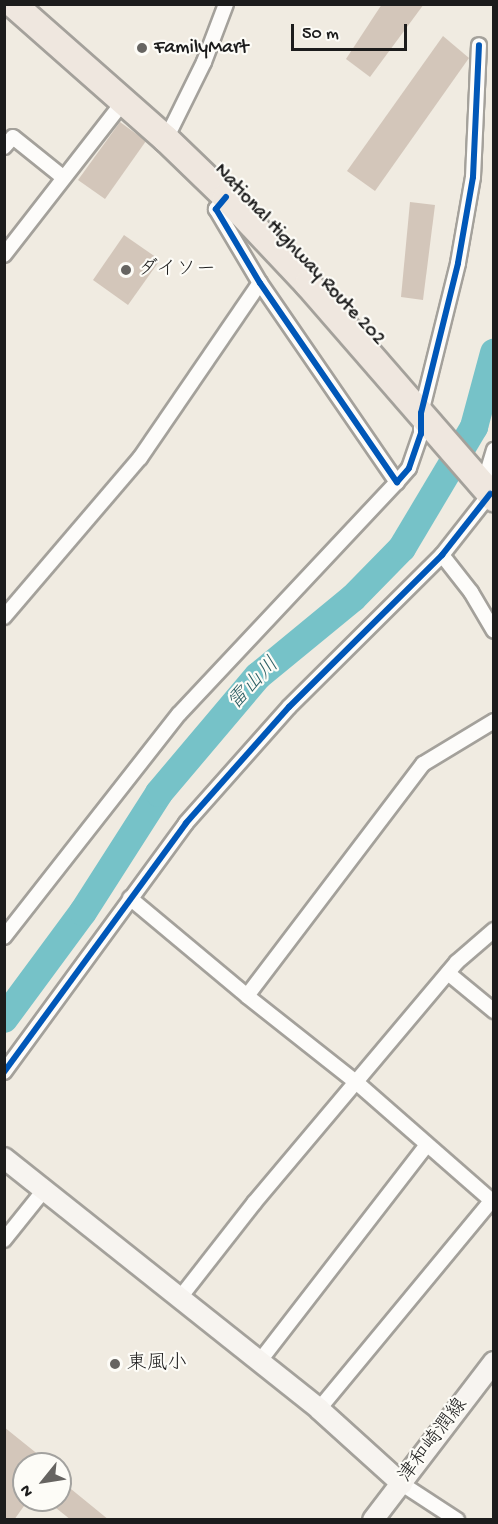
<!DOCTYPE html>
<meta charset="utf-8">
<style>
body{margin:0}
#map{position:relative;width:498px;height:1524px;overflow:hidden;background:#f0ebe1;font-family:"Gochi Hand","Klee One",sans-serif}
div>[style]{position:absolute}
.river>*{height:28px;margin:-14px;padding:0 14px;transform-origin:14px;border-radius:14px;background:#76c2c8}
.building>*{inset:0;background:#d3c6ba}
.roads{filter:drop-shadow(2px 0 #a4a19b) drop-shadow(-2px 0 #a4a19b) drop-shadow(0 2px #a4a19b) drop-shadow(0 -2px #a4a19b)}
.street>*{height:14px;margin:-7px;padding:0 7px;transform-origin:7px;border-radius:7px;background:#fdfcfa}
.secondary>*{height:20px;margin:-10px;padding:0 10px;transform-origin:10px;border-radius:10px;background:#f7f4f0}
.highway>*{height:26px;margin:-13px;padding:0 13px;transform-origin:13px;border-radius:13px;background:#efe7df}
.cycleway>*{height:6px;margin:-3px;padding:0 3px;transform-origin:3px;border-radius:3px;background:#0057b8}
.dots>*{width:16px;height:16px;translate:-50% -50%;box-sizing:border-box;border:3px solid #fdfcf7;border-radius:50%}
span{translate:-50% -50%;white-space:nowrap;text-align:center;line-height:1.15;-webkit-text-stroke:4.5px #fdfcf7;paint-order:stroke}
.poi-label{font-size:20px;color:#1c1c1c}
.left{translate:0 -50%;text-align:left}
.street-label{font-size:20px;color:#1c1c1c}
.water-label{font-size:21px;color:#2d5f64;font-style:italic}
.frame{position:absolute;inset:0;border:6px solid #1c1c1c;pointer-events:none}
.north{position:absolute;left:12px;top:1452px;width:60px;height:60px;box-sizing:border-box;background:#fdfcf7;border:2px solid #a3a29f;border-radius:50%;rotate:240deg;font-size:16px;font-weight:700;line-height:24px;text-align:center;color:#1c1c1c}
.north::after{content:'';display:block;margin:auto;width:21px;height:27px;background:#666461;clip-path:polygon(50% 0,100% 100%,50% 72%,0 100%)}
.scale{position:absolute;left:291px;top:24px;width:116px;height:27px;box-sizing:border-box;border:3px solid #1c1c1c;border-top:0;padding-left:8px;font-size:18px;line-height:21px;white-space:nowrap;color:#1c1c1c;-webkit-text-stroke:4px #fdfcf7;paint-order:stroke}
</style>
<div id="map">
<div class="river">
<i style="left:4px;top:1019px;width:133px;rotate:-53.6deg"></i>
<i style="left:83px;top:912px;width:141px;rotate:-57.4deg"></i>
<i style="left:159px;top:793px;width:153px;rotate:-49.8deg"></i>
<i style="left:258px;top:676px;width:123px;rotate:-39.4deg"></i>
<i style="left:353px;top:598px;width:70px;rotate:-45.6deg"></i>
<i style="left:402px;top:548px;width:141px;rotate:-59.2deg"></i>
<i style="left:474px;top:427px;width:77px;rotate:-74.9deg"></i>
</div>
<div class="building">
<i style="clip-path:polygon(382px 4px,424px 4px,370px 77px,346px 59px)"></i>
<i style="clip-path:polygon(443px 36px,469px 58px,375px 191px,347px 171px)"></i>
<i style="clip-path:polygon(120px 122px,146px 141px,105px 199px,78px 180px)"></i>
<i style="clip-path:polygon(410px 202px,435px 205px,423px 300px,401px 297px)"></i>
<i style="clip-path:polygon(124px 235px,160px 260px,128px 305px,93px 280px)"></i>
<i style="clip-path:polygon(4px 1427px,50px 1464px,24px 1464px,24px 1506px,14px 1520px,4px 1520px)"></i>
<i style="clip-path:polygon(60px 1480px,109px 1520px,71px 1520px,46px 1500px,60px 1500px)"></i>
</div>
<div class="roads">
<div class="street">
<i style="left:166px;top:139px;width:86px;rotate:-63.7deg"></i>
<i style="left:204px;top:62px;width:62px;rotate:-69.2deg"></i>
<i style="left:4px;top:147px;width:13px;rotate:-48deg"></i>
<i style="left:13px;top:137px;width:65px;rotate:38.8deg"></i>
<i style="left:226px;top:197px;width:16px;rotate:130deg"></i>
<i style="left:216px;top:209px;width:86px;rotate:59.3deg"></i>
<i style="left:260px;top:283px;width:242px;rotate:55.5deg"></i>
<i style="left:397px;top:482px;width:18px;rotate:-49deg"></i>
<i style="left:409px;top:468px;width:36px;rotate:-71deg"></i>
<i style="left:421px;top:434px;width:21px;rotate:-90deg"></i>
<i style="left:421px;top:413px;width:154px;rotate:-76.1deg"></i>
<i style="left:458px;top:263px;width:87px;rotate:-80.1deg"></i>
<i style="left:473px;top:177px;width:132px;rotate:-87.4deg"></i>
<i style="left:4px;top:255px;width:194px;rotate:-52.1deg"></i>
<i style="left:483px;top:486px;width:38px;rotate:-73deg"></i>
<i style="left:442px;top:555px;width:47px;rotate:51.9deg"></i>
<i style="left:471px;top:592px;width:45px;rotate:59.5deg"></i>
<i style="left:4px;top:617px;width:209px;rotate:-49.5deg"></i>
<i style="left:140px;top:458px;width:212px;rotate:-55.6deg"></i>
<i style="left:494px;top:721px;width:83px;rotate:148.8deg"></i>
<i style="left:423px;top:764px;width:291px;rotate:127.2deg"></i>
<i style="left:247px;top:996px;width:139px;rotate:38.3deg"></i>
<i style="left:356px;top:1082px;width:184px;rotate:41.2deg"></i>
<i style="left:130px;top:898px;width:153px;rotate:39.9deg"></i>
<i style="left:4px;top:937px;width:283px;rotate:-51.9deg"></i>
<i style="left:179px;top:714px;width:318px;rotate:-46.8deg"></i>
<i style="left:448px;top:973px;width:60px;rotate:39.6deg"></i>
<i style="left:4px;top:1072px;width:308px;rotate:-53.8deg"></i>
<i style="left:186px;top:823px;width:155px;rotate:-48.4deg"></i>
<i style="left:289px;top:707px;width:216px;rotate:-44.8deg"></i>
<i style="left:442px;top:555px;width:78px;rotate:-51.8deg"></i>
<i style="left:4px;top:1240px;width:64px;rotate:-51.3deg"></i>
<i style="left:179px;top:1299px;width:122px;rotate:-52deg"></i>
<i style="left:254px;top:1203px;width:315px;rotate:-49.9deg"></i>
<i style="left:457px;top:962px;width:49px;rotate:-40.9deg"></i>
<i style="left:259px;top:1362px;width:274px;rotate:-52.3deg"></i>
<i style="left:319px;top:1409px;width:270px;rotate:-50.4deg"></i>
<i style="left:402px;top:1484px;width:66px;rotate:33.2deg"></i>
</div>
<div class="secondary">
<i style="left:4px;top:1158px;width:403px;rotate:38.5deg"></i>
<i style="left:319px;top:1409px;width:112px;rotate:42.1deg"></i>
<i style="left:373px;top:1520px;width:199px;rotate:-52.6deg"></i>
</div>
<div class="highway">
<i style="left:13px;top:4px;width:204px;rotate:41.4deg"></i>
<i style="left:166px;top:139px;width:83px;rotate:44deg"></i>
<i style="left:226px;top:197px;width:120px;rotate:46.7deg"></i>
<i style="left:308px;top:284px;width:284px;rotate:49deg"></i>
</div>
</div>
<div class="cycleway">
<i style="left:226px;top:197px;width:16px;rotate:130deg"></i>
<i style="left:216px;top:209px;width:86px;rotate:59.3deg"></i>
<i style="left:260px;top:283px;width:242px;rotate:55.5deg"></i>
<i style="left:397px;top:482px;width:18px;rotate:-49deg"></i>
<i style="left:409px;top:468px;width:36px;rotate:-71deg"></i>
<i style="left:421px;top:434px;width:21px;rotate:-90deg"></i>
<i style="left:421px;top:413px;width:154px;rotate:-76.1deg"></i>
<i style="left:458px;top:263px;width:87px;rotate:-80.1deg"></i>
<i style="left:473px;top:177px;width:132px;rotate:-87.4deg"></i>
<i style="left:4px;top:1072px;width:308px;rotate:-53.8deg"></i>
<i style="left:186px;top:823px;width:155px;rotate:-48.4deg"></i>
<i style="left:289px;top:707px;width:216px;rotate:-44.8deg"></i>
<i style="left:442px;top:555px;width:78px;rotate:-51.8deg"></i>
</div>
<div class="dots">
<i style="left:142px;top:48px;background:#666461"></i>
<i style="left:126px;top:270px;background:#666461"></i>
<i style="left:115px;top:1364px;background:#666461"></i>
</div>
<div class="poi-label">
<span class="left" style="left:154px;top:48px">FamilyMart</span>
<span class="left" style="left:138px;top:270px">ダイソー</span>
<span class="left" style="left:127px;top:1364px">東風小</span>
</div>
<div class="street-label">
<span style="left:299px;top:255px;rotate:47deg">National Highway Route 202</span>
<span style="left:434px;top:1441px;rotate:-53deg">津和崎潤線</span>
</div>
<div class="water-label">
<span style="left:255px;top:685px;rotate:-46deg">雷山川</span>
</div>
<div class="frame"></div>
<div class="north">N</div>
<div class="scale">50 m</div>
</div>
